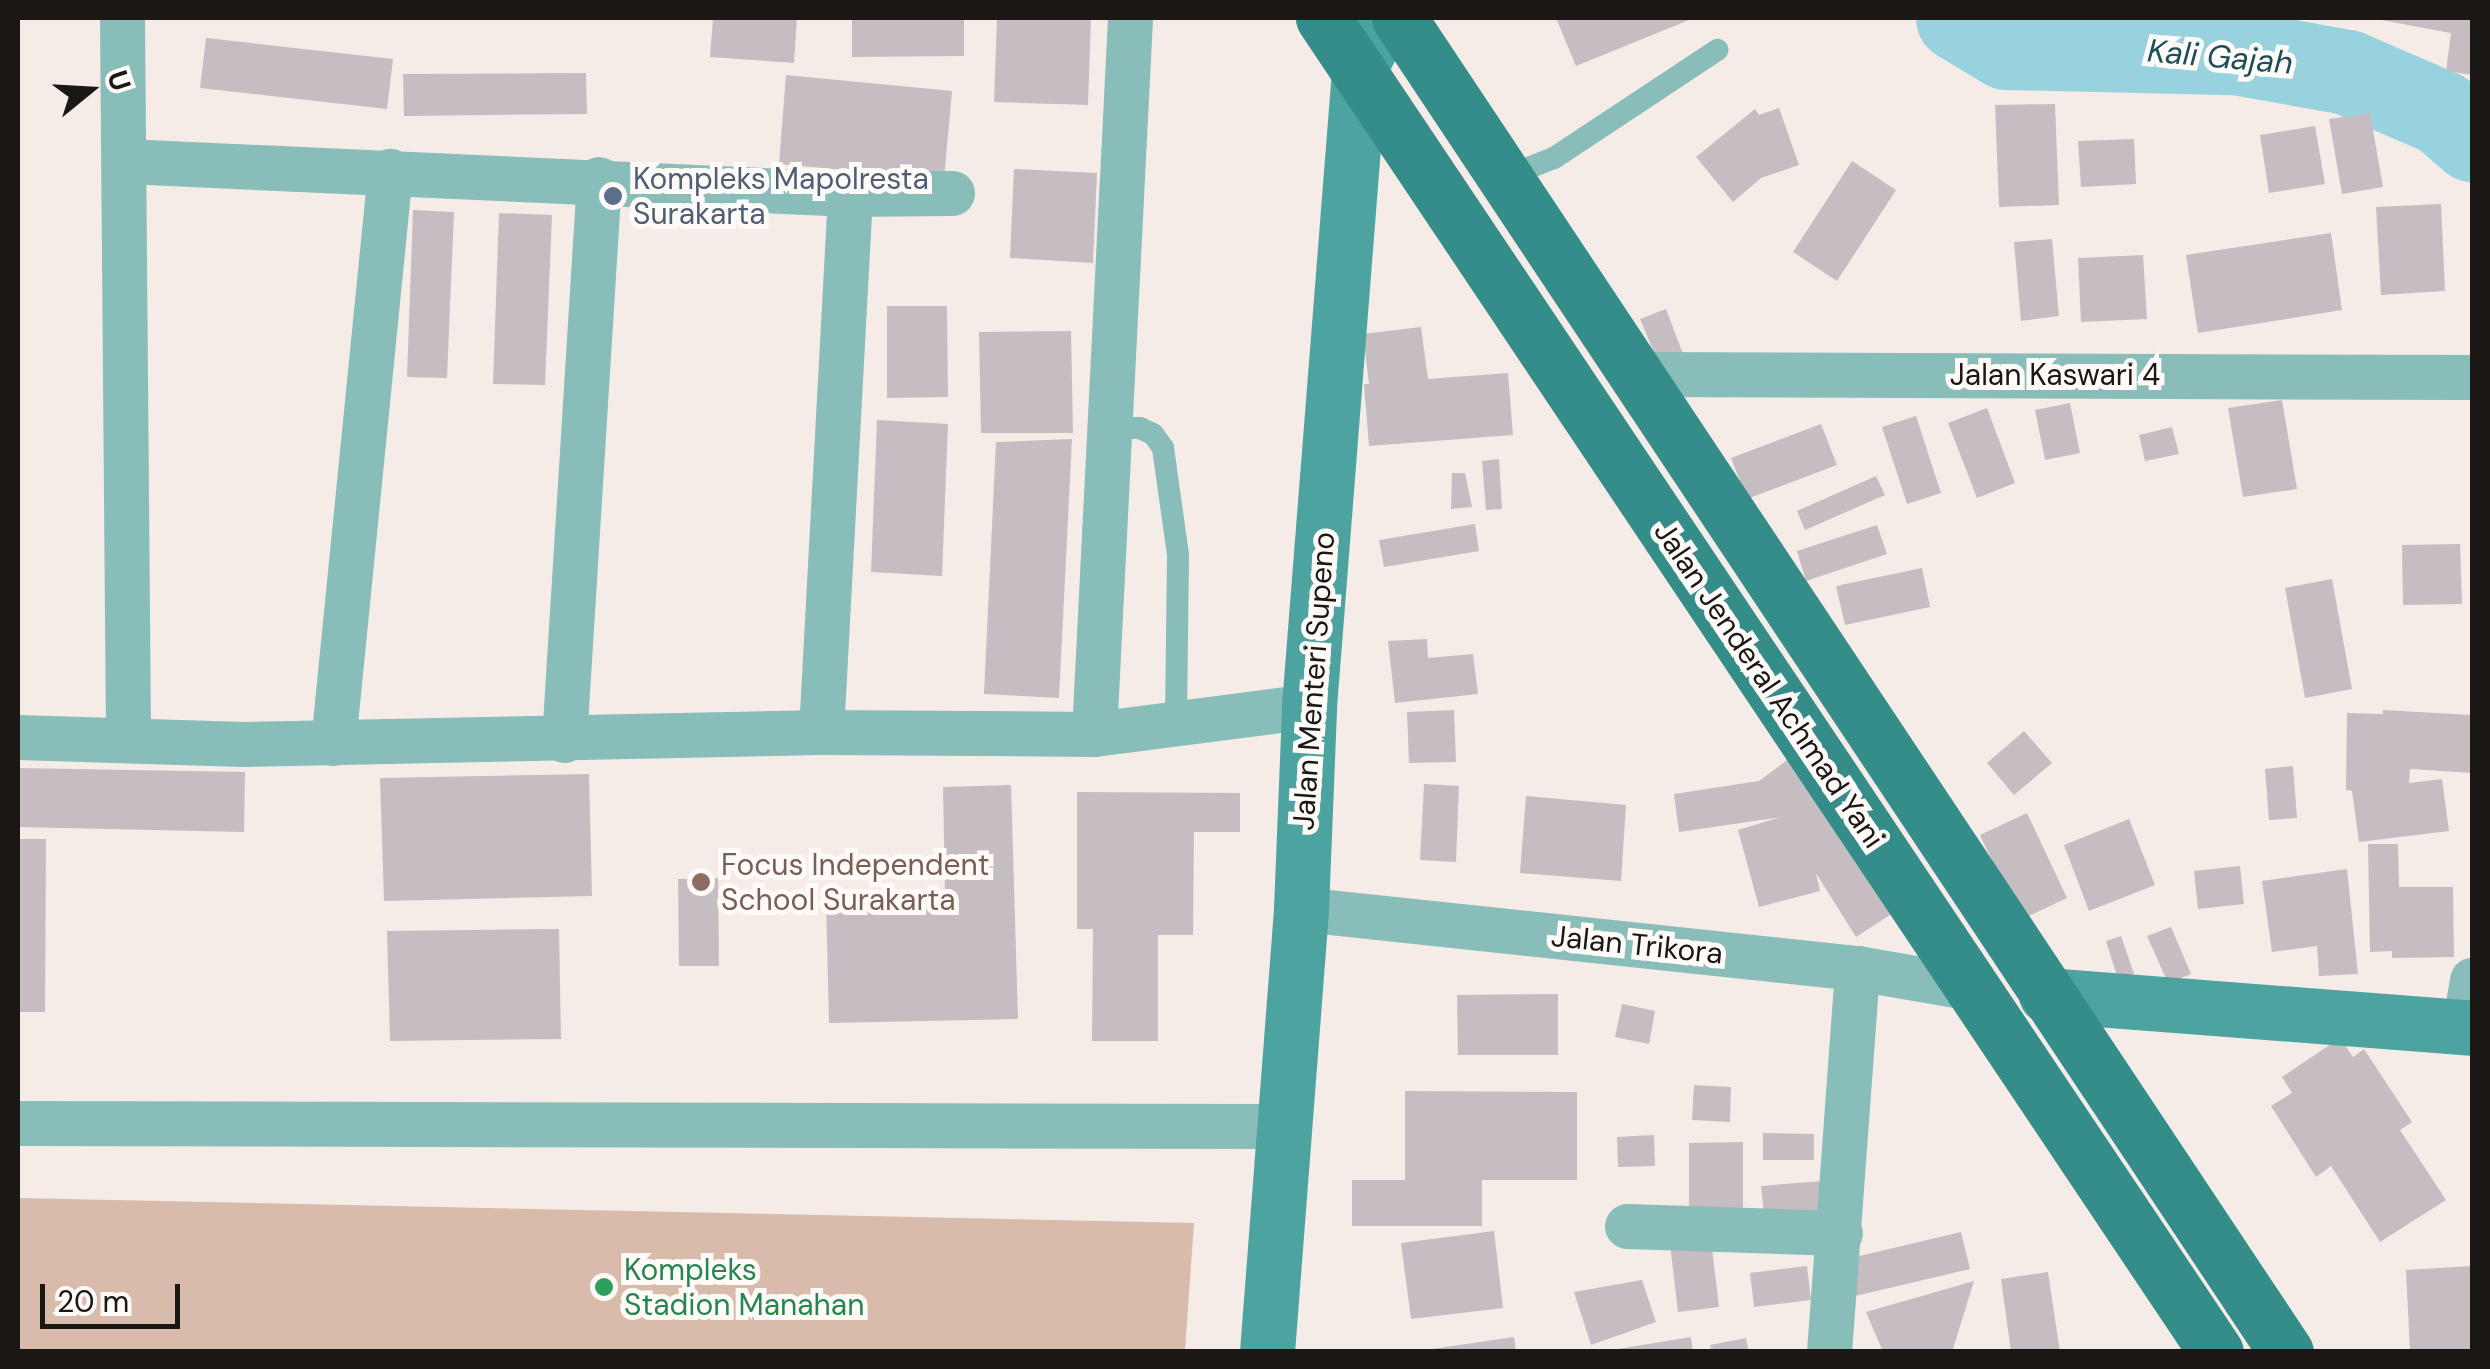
<!DOCTYPE html>
<style>
body{margin:0}
#map{position:relative;width:2490px;height:1369px;overflow:hidden;background:#f5ece7;font-family:"DM Sans",sans-serif}
div>[style]{position:absolute}
.green>*{inset:0;background:#d8bbaa}
.river>*{height:85px;margin:-42.5px;padding:0 42.5px;transform-origin:42.5px;border-radius:42.5px;background:#97d2de}
.building>*{inset:0;background:#c6bdc2}
.lane>*{height:22px;margin:-11px;padding:0 11px;transform-origin:11px;border-radius:11px;background:#88bdb9}
.street>*{height:45px;margin:-22.5px;padding:0 22.5px;transform-origin:22.5px;border-radius:22.5px;background:#88bdb9}
.secondary>*{height:55px;margin:-27.5px;padding:0 27.5px;transform-origin:27.5px;border-radius:27.5px;background:#4da39f}
.primary>*{height:55px;margin:-27.5px;padding:0 27.5px;transform-origin:27.5px;border-radius:27.5px;background:#358d8a}
.dots>*{width:28px;height:28px;translate:-50% -50%;box-sizing:border-box;border:5px solid #fefaf8;border-radius:50%}
span{translate:-50% -50%;white-space:nowrap;text-align:center;line-height:1.15;-webkit-text-stroke:10px #fefaf8;paint-order:stroke}
.service-label{font-size:30px;color:#4e5e75}
.left{translate:0 -50%;text-align:left}
.street-label{font-size:30px;color:#1a1715}
.education-label{font-size:30px;color:#785e54}
.leisure-label{font-size:30px;color:#27864d}
.water-label{font-size:32px;color:#1b4e57;font-style:italic}
.frame{position:absolute;inset:0;border:20px solid #1a1715;pointer-events:none}
.north{position:absolute;left:40px;top:40px;width:100px;height:100px;-webkit-text-stroke:8px #fefaf8;paint-order:stroke;rotate:72deg;font-size:28px;font-weight:700;line-height:40px;text-align:center;color:#1a1715}
.north::after{content:'';display:block;margin:auto;width:35px;height:45px;background:#1a1715;clip-path:polygon(50% 0,100% 100%,50% 72%,0 100%)}
.scale{position:absolute;left:40px;top:1284px;width:140px;height:45px;box-sizing:border-box;border:5px solid #1a1715;border-top:0;padding-left:12px;font-size:30px;line-height:35px;white-space:nowrap;color:#1a1715;-webkit-text-stroke:8px #fefaf8;paint-order:stroke}
</style>
<div id="map">
<div class="green">
<i style="clip-path:polygon(18px 1198px,1194px 1223px,1185px 1351px,18px 1351px)"></i>
</div>
<div class="river">
<i style="left:1958px;top:18px;width:56px;rotate:31.1deg"></i>
<i style="left:2006px;top:47px;width:229px;rotate:1.3deg"></i>
<i style="left:2235px;top:52px;width:114px;rotate:10.1deg"></i>
<i style="left:2347px;top:72px;width:103px;rotate:23.3deg"></i>
<i style="left:2442px;top:113px;width:40px;rotate:41deg"></i>
</div>
<div class="building">
<i style="clip-path:polygon(713px 18px,797px 18px,794px 63px,710px 57px)"></i>
<i style="clip-path:polygon(852px 18px,964px 18px,964px 56px,852px 57px)"></i>
<i style="clip-path:polygon(997px 18px,1091px 18px,1088px 105px,994px 102px)"></i>
<i style="clip-path:polygon(1556px 18px,1694px 18px,1576px 66px)"></i>
<i style="clip-path:polygon(2370px 18px,2472px 18px,2472px 75px,2446px 71px,2451px 33px)"></i>
<i style="clip-path:polygon(206px 38px,393px 59px,387px 109px,200px 88px)"></i>
<i style="clip-path:polygon(586px 73px,587px 114px,404px 116px,403px 74px)"></i>
<i style="clip-path:polygon(786px 75px,952px 91px,944px 179px,779px 164px)"></i>
<i style="clip-path:polygon(2055px 104px,2059px 205px,1999px 207px,1995px 105px)"></i>
<i style="clip-path:polygon(1779px 108px,1799px 165px,1761px 178px,1733px 202px,1696px 157px,1755px 109px,1759px 115px)"></i>
<i style="clip-path:polygon(2370px 113px,2383px 187px,2342px 194px,2329px 119px)"></i>
<i style="clip-path:polygon(2315px 126px,2325px 184px,2269px 193px,2260px 135px)"></i>
<i style="clip-path:polygon(2134px 139px,2136px 184px,2081px 187px,2078px 141px)"></i>
<i style="clip-path:polygon(1852px 161px,1896px 190px,1837px 281px,1793px 252px)"></i>
<i style="clip-path:polygon(1014px 169px,1097px 173px,1093px 263px,1010px 258px)"></i>
<i style="clip-path:polygon(2441px 204px,2445px 291px,2381px 295px,2376px 207px)"></i>
<i style="clip-path:polygon(413px 210px,454px 212px,447px 378px,407px 377px)"></i>
<i style="clip-path:polygon(499px 213px,552px 215px,545px 385px,493px 384px)"></i>
<i style="clip-path:polygon(2331px 233px,2342px 310px,2198px 333px,2186px 255px)"></i>
<i style="clip-path:polygon(2052px 239px,2059px 316px,2021px 321px,2014px 242px)"></i>
<i style="clip-path:polygon(2143px 255px,2147px 319px,2081px 322px,2078px 258px)"></i>
<i style="clip-path:polygon(887px 306px,947px 306px,948px 397px,887px 398px)"></i>
<i style="clip-path:polygon(1666px 309px,1683px 354px,1659px 364px,1640px 319px)"></i>
<i style="clip-path:polygon(1421px 327px,1428px 379px,1508px 373px,1513px 435px,1369px 446px,1364px 384px,1369px 384px,1363px 334px)"></i>
<i style="clip-path:polygon(1071px 331px,1073px 433px,981px 433px,979px 332px)"></i>
<i style="clip-path:polygon(2282px 400px,2297px 489px,2243px 497px,2228px 408px)"></i>
<i style="clip-path:polygon(2070px 403px,2080px 453px,2045px 460px,2035px 410px)"></i>
<i style="clip-path:polygon(1987px 408px,2015px 483px,1977px 498px,1948px 423px)"></i>
<i style="clip-path:polygon(1916px 416px,1941px 493px,1907px 504px,1882px 427px)"></i>
<i style="clip-path:polygon(877px 420px,948px 424px,942px 576px,871px 572px)"></i>
<i style="clip-path:polygon(1821px 424px,1837px 465px,1747px 499px,1731px 458px)"></i>
<i style="clip-path:polygon(2172px 427px,2179px 454px,2145px 461px,2139px 435px)"></i>
<i style="clip-path:polygon(1072px 439px,1059px 698px,984px 694px,996px 442px)"></i>
<i style="clip-path:polygon(1499px 459px,1502px 509px,1486px 510px,1482px 461px)"></i>
<i style="clip-path:polygon(1452px 473px,1465px 473px,1472px 507px,1451px 509px)"></i>
<i style="clip-path:polygon(1876px 476px,1885px 495px,1805px 530px,1797px 511px)"></i>
<i style="clip-path:polygon(1475px 524px,1479px 551px,1384px 567px,1379px 540px)"></i>
<i style="clip-path:polygon(1877px 525px,1887px 554px,1806px 581px,1797px 551px)"></i>
<i style="clip-path:polygon(2460px 544px,2462px 604px,2403px 605px,2402px 545px)"></i>
<i style="clip-path:polygon(1922px 568px,1930px 607px,1845px 625px,1836px 586px)"></i>
<i style="clip-path:polygon(2332px 579px,2352px 689px,2305px 698px,2285px 588px)"></i>
<i style="clip-path:polygon(1427px 639px,1428px 658px,1473px 654px,1478px 694px,1395px 703px,1388px 641px)"></i>
<i style="clip-path:polygon(1454px 710px,1456px 762px,1409px 763px,1407px 712px)"></i>
<i style="clip-path:polygon(2383px 710px,2472px 715px,2472px 773px,2410px 769px,2409px 783px,2442px 779px,2449px 831px,2359px 842px,2352px 791px,2346px 790px,2347px 713px,2383px 714px)"></i>
<i style="clip-path:polygon(2024px 731px,2052px 763px,2014px 795px,1987px 763px)"></i>
<i style="clip-path:polygon(1794px 755px,1893px 913px,1856px 937px,1816px 873px,1820px 891px,1759px 907px,1738px 830px,1781px 817px,1679px 832px,1674px 794px,1759px 781px)"></i>
<i style="clip-path:polygon(2293px 766px,2297px 818px,2269px 820px,2265px 769px)"></i>
<i style="clip-path:polygon(18px 768px,245px 772px,244px 832px,18px 827px)"></i>
<i style="clip-path:polygon(589px 774px,592px 896px,384px 901px,380px 778px)"></i>
<i style="clip-path:polygon(1424px 784px,1459px 786px,1456px 862px,1420px 860px)"></i>
<i style="clip-path:polygon(1011px 785px,1018px 1019px,829px 1023px,826px 898px,945px 895px,943px 787px)"></i>
<i style="clip-path:polygon(1077px 792px,1240px 793px,1240px 832px,1194px 832px,1193px 935px,1158px 935px,1158px 1041px,1092px 1041px,1093px 929px,1077px 929px)"></i>
<i style="clip-path:polygon(1526px 796px,1626px 805px,1621px 881px,1520px 873px)"></i>
<i style="clip-path:polygon(2027px 813px,2067px 898px,2020px 920px,1980px 835px)"></i>
<i style="clip-path:polygon(2129px 819px,2155px 885px,2089px 911px,2064px 845px)"></i>
<i style="clip-path:polygon(18px 839px,46px 839px,45px 1012px,18px 1012px)"></i>
<i style="clip-path:polygon(2368px 844px,2398px 844px,2399px 887px,2453px 887px,2454px 957px,2392px 958px,2392px 951px,2370px 952px)"></i>
<i style="clip-path:polygon(2240px 866px,2244px 904px,2198px 909px,2194px 871px)"></i>
<i style="clip-path:polygon(2347px 869px,2358px 974px,2319px 976px,2317px 946px,2272px 952px,2262px 881px)"></i>
<i style="clip-path:polygon(718px 878px,719px 966px,679px 966px,678px 879px)"></i>
<i style="clip-path:polygon(2171px 927px,2191px 974px,2168px 983px,2147px 936px)"></i>
<i style="clip-path:polygon(559px 929px,561px 1039px,390px 1041px,387px 931px)"></i>
<i style="clip-path:polygon(2121px 936px,2134px 974px,2118px 979px,2106px 941px)"></i>
<i style="clip-path:polygon(1558px 994px,1558px 1055px,1458px 1055px,1457px 995px)"></i>
<i style="clip-path:polygon(1622px 1004px,1655px 1011px,1649px 1044px,1615px 1037px)"></i>
<i style="clip-path:polygon(2340px 1038px,2353px 1057px,2364px 1049px,2412px 1122px,2400px 1130px,2446px 1200px,2380px 1242px,2331px 1166px,2316px 1177px,2271px 1106px,2292px 1093px,2282px 1077px)"></i>
<i style="clip-path:polygon(1694px 1085px,1731px 1087px,1730px 1122px,1692px 1120px)"></i>
<i style="clip-path:polygon(1405px 1091px,1577px 1092px,1577px 1180px,1482px 1180px,1482px 1226px,1352px 1226px,1352px 1180px,1405px 1180px)"></i>
<i style="clip-path:polygon(1763px 1133px,1814px 1134px,1814px 1160px,1763px 1160px)"></i>
<i style="clip-path:polygon(1654px 1135px,1655px 1166px,1618px 1167px,1617px 1137px)"></i>
<i style="clip-path:polygon(1743px 1142px,1743px 1212px,1689px 1212px,1689px 1143px)"></i>
<i style="clip-path:polygon(1822px 1181px,1825px 1218px,1765px 1223px,1761px 1186px)"></i>
<i style="clip-path:polygon(1494px 1231px,1503px 1308px,1411px 1319px,1401px 1243px)"></i>
<i style="clip-path:polygon(1961px 1232px,1970px 1269px,1851px 1297px,1851px 1258px)"></i>
<i style="clip-path:polygon(1711px 1240px,1719px 1307px,1678px 1312px,1670px 1244px)"></i>
<i style="clip-path:polygon(1807px 1266px,1811px 1300px,1754px 1307px,1750px 1273px)"></i>
<i style="clip-path:polygon(2472px 1266px,2472px 1352px,2410px 1352px,2406px 1270px)"></i>
<i style="clip-path:polygon(2048px 1272px,2060px 1352px,2011px 1352px,2001px 1279px)"></i>
<i style="clip-path:polygon(1642px 1280px,1656px 1322px,1591px 1345px,1574px 1292px)"></i>
<i style="clip-path:polygon(1974px 1281px,1953px 1349px,1883px 1352px,1866px 1312px)"></i>
<i style="clip-path:polygon(1514px 1337px,1516px 1352px,1433px 1352px,1432px 1349px)"></i>
<i style="clip-path:polygon(1691px 1337px,1693px 1352px,1618px 1352px,1618px 1349px)"></i>
<i style="clip-path:polygon(1746px 1338px,1749px 1352px,1712px 1352px,1710px 1345px)"></i>
</div>
<div class="lane">
<i style="left:1505px;top:177px;width:53px;rotate:-21.2deg"></i>
<i style="left:1554px;top:158px;width:196px;rotate:-33.5deg"></i>
<i style="left:1112px;top:428px;width:28px"></i>
<i style="left:1140px;top:428px;width:14px;rotate:25deg"></i>
<i style="left:1153px;top:434px;width:17px;rotate:54deg"></i>
<i style="left:1163px;top:448px;width:108px;rotate:82deg"></i>
<i style="left:1178px;top:555px;width:169px;rotate:90.7deg"></i>
</div>
<div class="street">
<i style="left:122px;top:18px;width:720px;rotate:89.52deg"></i>
<i style="left:125px;top:161px;width:726px;rotate:2.61deg"></i>
<i style="left:850px;top:194px;width:102px;rotate:-0.6deg"></i>
<i style="left:1637px;top:374px;width:835px;rotate:0.21deg"></i>
<i style="left:821px;top:732px;width:539px;rotate:-86.91deg"></i>
<i style="left:1094px;top:734px;width:717px;rotate:-87.12deg"></i>
<i style="left:18px;top:737px;width:226px;rotate:1.8deg"></i>
<i style="left:244px;top:744px;width:577px;rotate:-1.19deg"></i>
<i style="left:821px;top:732px;width:273px;rotate:0.4deg"></i>
<i style="left:1094px;top:734px;width:217px;rotate:-7.4deg"></i>
<i style="left:564px;top:740px;width:562px;rotate:-86.43deg"></i>
<i style="left:333px;top:743px;width:575px;rotate:-84.31deg"></i>
<i style="left:1301px;top:909px;width:559px;rotate:6.06deg"></i>
<i style="left:1857px;top:968px;width:118px;rotate:9.8deg"></i>
<i style="left:2464px;top:1027px;width:48px;rotate:-80.3deg"></i>
<i style="left:18px;top:1123px;width:1266px;rotate:0.14deg"></i>
<i style="left:1627px;top:1226px;width:213px;rotate:1.9deg"></i>
<i style="left:1829px;top:1352px;width:385px;rotate:-85.8deg"></i>
</div>
<div class="secondary">
<i style="left:2046px;top:995px;width:427px;rotate:4.4deg"></i>
<i style="left:1267px;top:1352px;width:444px;rotate:-85.6deg"></i>
<i style="left:1301px;top:909px;width:203px;rotate:-87.7deg"></i>
<i style="left:1309px;top:706px;width:638px;rotate:-85.5deg"></i>
<i style="left:1359px;top:70px;width:58px;rotate:-63.4deg"></i>
</div>
<div class="primary">
<i style="left:1323px;top:18px;width:1605px;rotate:56.2deg"></i>
<i style="left:1399px;top:18px;width:1602px;rotate:56.38deg"></i>
</div>
<div class="dots">
<i style="left:613px;top:196px;background:#5c6f8a"></i>
<i style="left:701px;top:882px;background:#8d6e63"></i>
<i style="left:604px;top:1287px;background:#2e9e5b"></i>
</div>
<div class="service-label">
<span class="left" style="left:633px;top:196px">Kompleks Mapolresta<br>Surakarta</span>
</div>
<div class="street-label">
<span style="left:2055px;top:375px">Jalan Kaswari 4</span>
<span style="left:1314px;top:681px;rotate:-86deg">Jalan Menteri Supeno</span>
<span style="left:1769px;top:685px;rotate:56deg">Jalan Jenderal Achmad Yani</span>
<span style="left:1637px;top:945px;rotate:6deg">Jalan Trikora</span>
</div>
<div class="education-label">
<span class="left" style="left:721px;top:882px">Focus Independent<br>School Surakarta</span>
</div>
<div class="leisure-label">
<span class="left" style="left:624px;top:1287px">Kompleks<br>Stadion Manahan</span>
</div>
<div class="water-label">
<span style="left:2220px;top:57px;rotate:5deg">Kali Gajah</span>
</div>
<div class="frame"></div>
<div class="north">U</div>
<div class="scale">20 m</div>
</div>
